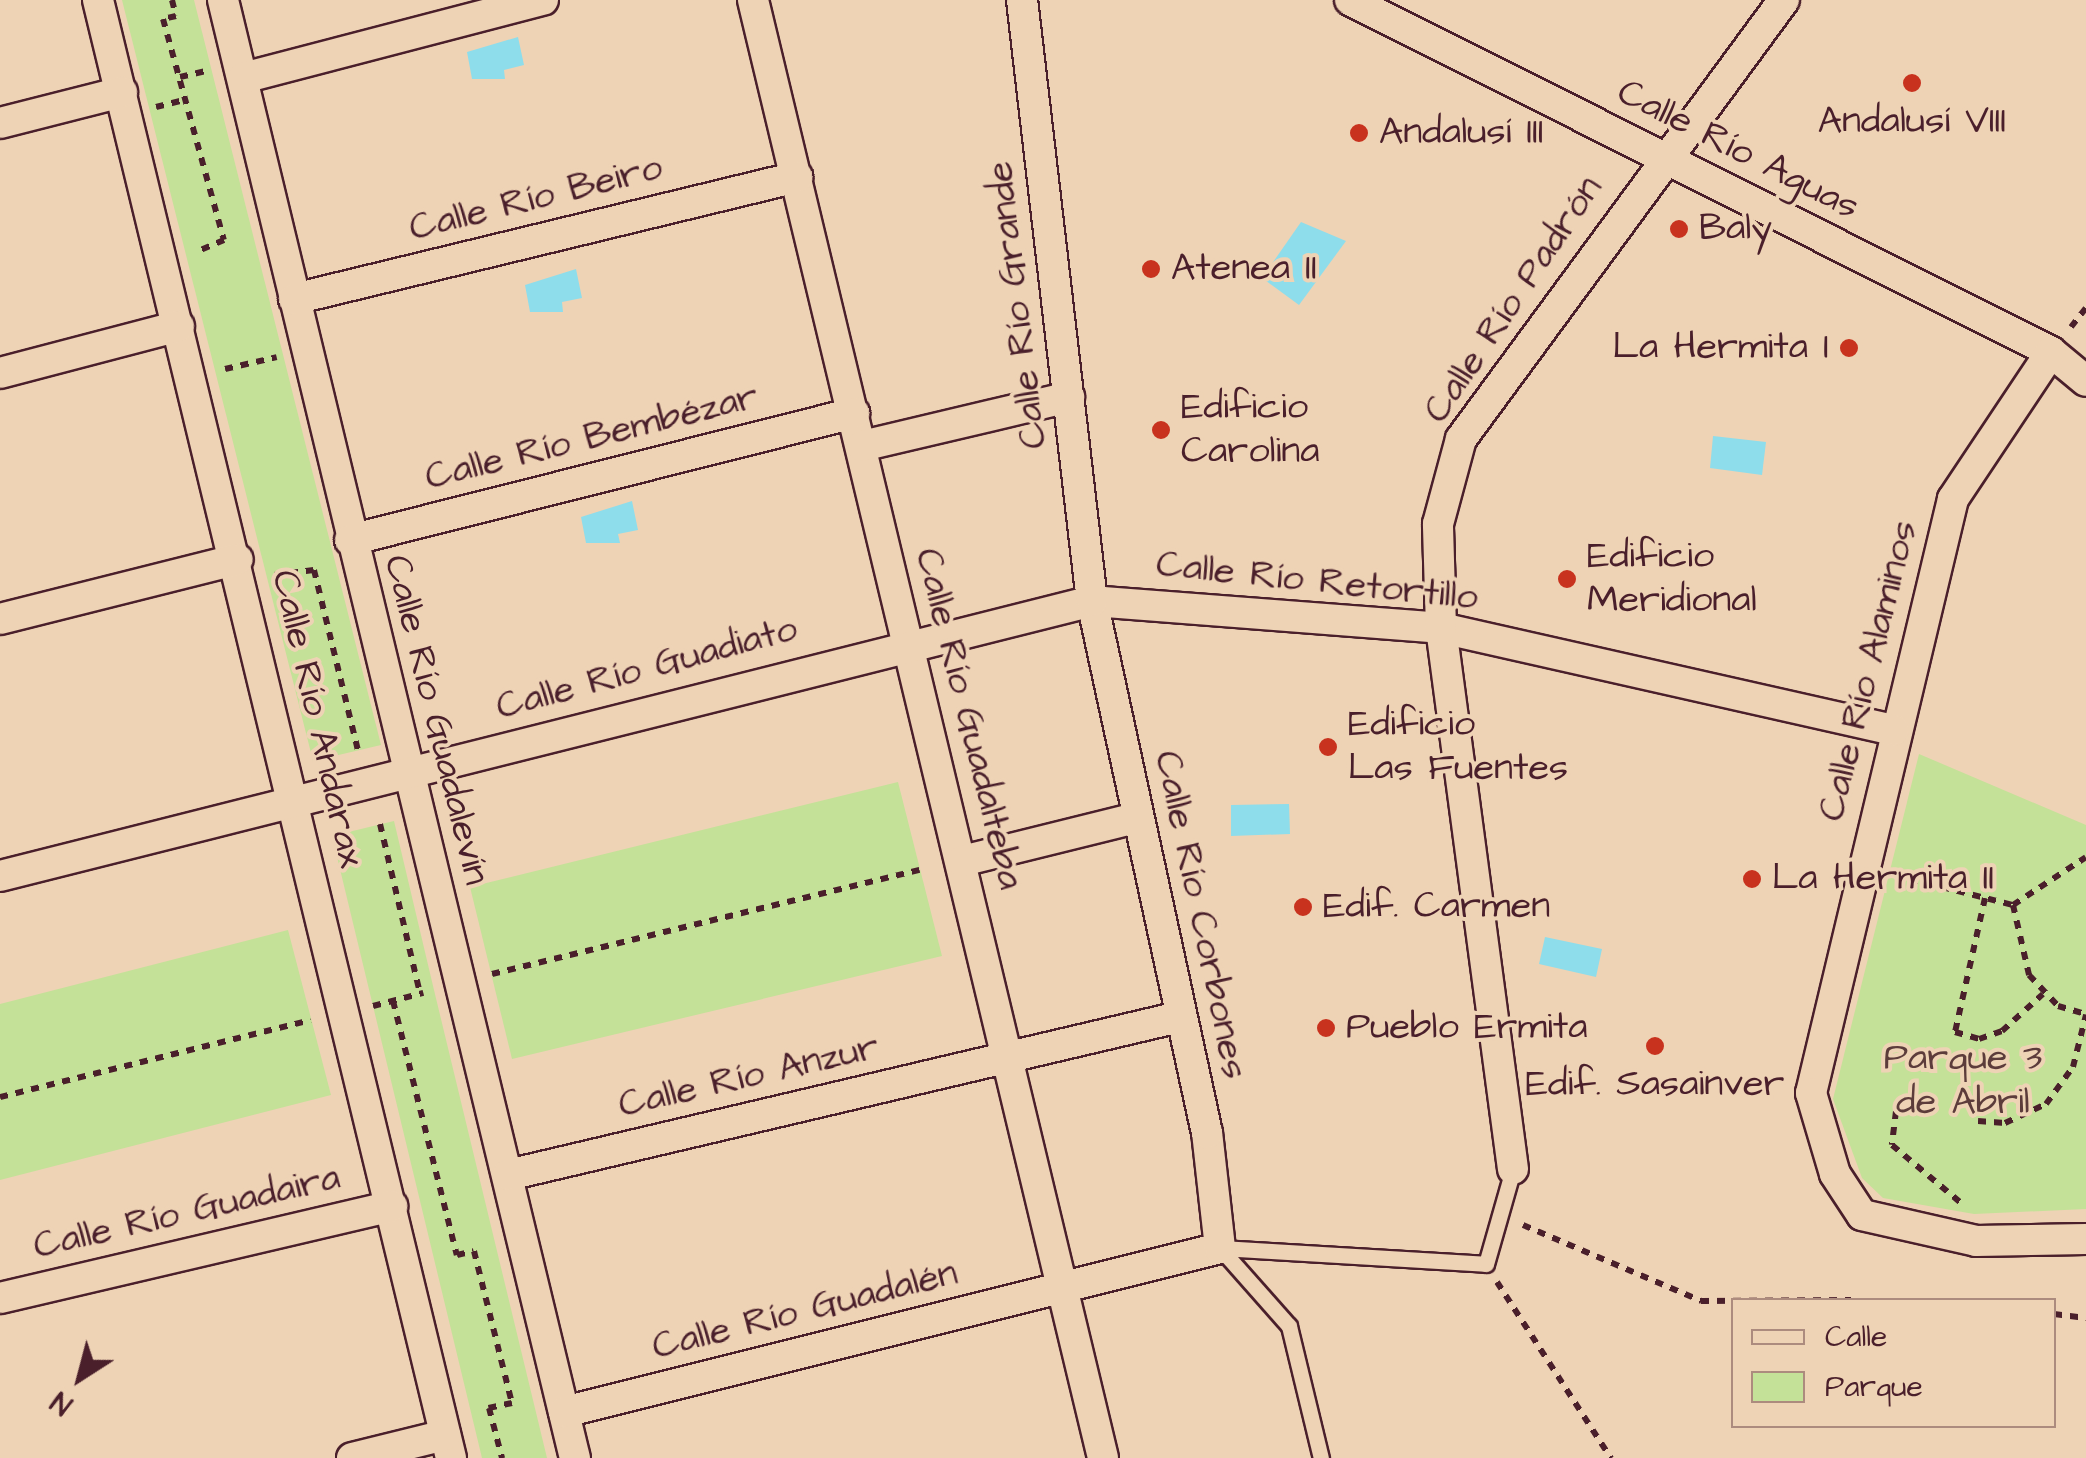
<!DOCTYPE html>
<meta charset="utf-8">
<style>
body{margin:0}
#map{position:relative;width:2086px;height:1458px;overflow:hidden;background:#eed3b5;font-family:"Architects Daughter",sans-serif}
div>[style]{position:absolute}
.green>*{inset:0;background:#c4e198}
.water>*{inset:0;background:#8eddeb}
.path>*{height:6px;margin-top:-3px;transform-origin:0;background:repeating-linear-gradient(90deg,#4a1f2b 0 8px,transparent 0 16px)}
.roads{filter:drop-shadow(2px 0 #4a1f2b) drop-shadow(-2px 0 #4a1f2b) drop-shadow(0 2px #4a1f2b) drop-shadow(0 -2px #4a1f2b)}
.lane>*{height:15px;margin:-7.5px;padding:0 7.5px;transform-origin:7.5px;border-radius:7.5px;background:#eed3b5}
.street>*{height:30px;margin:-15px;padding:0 15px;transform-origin:15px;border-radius:15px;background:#eed3b5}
.dots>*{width:28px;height:28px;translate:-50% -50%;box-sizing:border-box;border:5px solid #eed3b5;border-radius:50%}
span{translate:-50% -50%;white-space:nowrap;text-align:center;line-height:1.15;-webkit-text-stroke:8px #eed3b5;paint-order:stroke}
.poi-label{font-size:38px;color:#4a1f2b}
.left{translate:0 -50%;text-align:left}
.right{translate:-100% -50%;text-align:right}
.street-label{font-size:38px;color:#4a1f2b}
.park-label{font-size:38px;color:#5c3c3b}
.legend{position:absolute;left:1731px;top:1298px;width:325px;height:130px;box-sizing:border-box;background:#eed3b5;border:2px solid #ac8b7e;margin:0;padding:12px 18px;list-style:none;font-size:30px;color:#4a1f2b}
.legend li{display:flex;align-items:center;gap:20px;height:50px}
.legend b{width:50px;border:2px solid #ac8b7e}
.north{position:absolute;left:30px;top:1328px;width:100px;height:100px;-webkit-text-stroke:8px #eed3b5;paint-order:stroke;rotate:216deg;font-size:28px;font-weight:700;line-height:40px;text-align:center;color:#4a1f2b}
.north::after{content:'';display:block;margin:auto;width:35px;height:45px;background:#4a1f2b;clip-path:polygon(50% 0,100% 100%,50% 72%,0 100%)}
</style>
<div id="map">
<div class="green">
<i style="clip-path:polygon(122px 0,194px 0,381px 745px,313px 761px)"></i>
<i style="clip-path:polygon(1919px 754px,2086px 825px,2086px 1209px,1974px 1214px,1883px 1198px,1862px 1178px,1833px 1099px)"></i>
<i style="clip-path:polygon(898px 782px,942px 956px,512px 1059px,470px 887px)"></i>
<i style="clip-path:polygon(394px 821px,434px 990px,547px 1458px,482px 1458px,332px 836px)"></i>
<i style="clip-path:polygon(288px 930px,331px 1095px,0 1180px,0 1004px)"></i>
</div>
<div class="water">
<i style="clip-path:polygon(518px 37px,524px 65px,504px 70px,505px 79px,472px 79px,467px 52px)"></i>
<i style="clip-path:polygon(1301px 222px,1346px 241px,1299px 305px,1262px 278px)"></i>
<i style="clip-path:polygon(576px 269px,582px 298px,562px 302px,563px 312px,530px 312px,525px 285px)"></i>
<i style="clip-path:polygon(1713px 436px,1766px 442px,1762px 475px,1710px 468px)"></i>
<i style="clip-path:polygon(632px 501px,638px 530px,618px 534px,620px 543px,586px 543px,581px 517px)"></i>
<i style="clip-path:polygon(1289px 804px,1290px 834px,1231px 836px,1231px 805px)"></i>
<i style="clip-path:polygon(1545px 937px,1602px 949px,1596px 977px,1539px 964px)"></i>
</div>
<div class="path">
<i style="left:172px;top:0;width:16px;rotate:76deg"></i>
<i style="left:176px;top:16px;width:13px;rotate:167deg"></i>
<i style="left:163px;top:19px;width:229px;rotate:74.6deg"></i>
<i style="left:224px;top:240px;width:30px;rotate:157deg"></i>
<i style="left:180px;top:77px;width:31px;rotate:-13deg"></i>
<i style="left:156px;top:107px;width:32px;rotate:-14deg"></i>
<i style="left:2071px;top:327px;width:24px;rotate:-52deg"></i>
<i style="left:225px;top:369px;width:53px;rotate:-13deg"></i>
<i style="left:274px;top:575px;width:40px;rotate:-7.1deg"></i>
<i style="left:314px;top:570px;width:186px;rotate:76.3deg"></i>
<i style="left:380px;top:824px;width:174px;rotate:76.7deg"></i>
<i style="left:1895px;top:875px;width:122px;rotate:14.3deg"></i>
<i style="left:2013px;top:905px;width:87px;rotate:-33.3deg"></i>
<i style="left:1985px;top:898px;width:137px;rotate:102.6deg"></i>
<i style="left:1955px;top:1032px;width:25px;rotate:16deg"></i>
<i style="left:1979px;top:1039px;width:24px;rotate:-19deg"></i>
<i style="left:2002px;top:1031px;width:55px;rotate:-42.1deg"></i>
<i style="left:2013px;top:905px;width:72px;rotate:77.1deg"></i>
<i style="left:2029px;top:975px;width:42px;rotate:46.9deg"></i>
<i style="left:2058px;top:1006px;width:29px;rotate:16deg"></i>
<i style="left:492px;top:974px;width:440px;rotate:-13.7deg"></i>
<i style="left:393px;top:1001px;width:262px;rotate:75.9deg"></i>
<i style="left:457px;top:1255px;width:17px;rotate:-13deg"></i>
<i style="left:474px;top:1251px;width:157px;rotate:76deg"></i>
<i style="left:512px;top:1403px;width:24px;rotate:168deg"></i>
<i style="left:489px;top:1408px;width:52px;rotate:75.4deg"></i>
<i style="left:373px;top:1006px;width:52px;rotate:-14.6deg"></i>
<i style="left:0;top:1097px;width:320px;rotate:-13.9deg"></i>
<i style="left:1896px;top:1111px;width:34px;rotate:97deg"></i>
<i style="left:1892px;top:1145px;width:90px;rotate:40deg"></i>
<i style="left:1978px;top:1121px;width:27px;rotate:4deg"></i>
<i style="left:2005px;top:1123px;width:45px;rotate:-24.9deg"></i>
<i style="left:2046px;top:1104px;width:46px;rotate:-53.9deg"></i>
<i style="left:2073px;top:1067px;width:54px;rotate:-76deg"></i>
<i style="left:1523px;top:1225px;width:194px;rotate:23.1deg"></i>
<i style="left:1701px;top:1301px;width:150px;rotate:-0.4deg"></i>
<i style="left:1497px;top:1282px;width:210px;rotate:57.1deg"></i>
<i style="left:2054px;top:1314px;width:32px;rotate:7deg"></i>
</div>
<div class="roads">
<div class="lane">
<i style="left:1220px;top:1248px;width:266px;rotate:3.4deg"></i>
<i style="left:1486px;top:1264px;width:99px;rotate:-74.1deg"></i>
<i style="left:1220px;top:1248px;width:104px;rotate:48.5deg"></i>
<i style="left:1289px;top:1326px;width:136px;rotate:76.4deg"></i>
</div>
<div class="street">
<i style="left:98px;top:0;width:1500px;rotate:76.39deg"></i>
<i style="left:223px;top:0;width:1500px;rotate:76.43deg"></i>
<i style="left:753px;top:0;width:1499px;rotate:76.5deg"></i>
<i style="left:1350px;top:0;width:784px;rotate:26.66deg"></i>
<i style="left:2051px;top:352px;width:45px;rotate:39.6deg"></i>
<i style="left:243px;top:78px;width:310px;rotate:-14.6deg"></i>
<i style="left:0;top:123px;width:126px;rotate:-14.3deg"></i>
<i style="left:294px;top:299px;width:518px;rotate:-13.63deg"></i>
<i style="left:2051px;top:352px;width:177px;rotate:123.7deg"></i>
<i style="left:1953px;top:499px;width:611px;rotate:103.44deg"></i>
<i style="left:1811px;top:1093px;width:84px;rotate:73.5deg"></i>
<i style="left:1835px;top:1174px;width:49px;rotate:56.6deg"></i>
<i style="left:1862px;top:1215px;width:117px;rotate:12.8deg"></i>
<i style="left:1976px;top:1241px;width:110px;rotate:-1deg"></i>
<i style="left:0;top:373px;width:185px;rotate:-14.7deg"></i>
<i style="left:862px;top:446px;width:213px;rotate:-13.3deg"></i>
<i style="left:350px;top:540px;width:520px;rotate:-14.14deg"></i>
<i style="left:0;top:619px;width:245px;rotate:-14.1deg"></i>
<i style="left:962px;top:861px;width:179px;rotate:-13.9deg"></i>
<i style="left:0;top:876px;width:1126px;rotate:-14.13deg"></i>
<i style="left:1092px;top:601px;width:350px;rotate:4.4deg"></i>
<i style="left:1441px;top:628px;width:464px;rotate:12.7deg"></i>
<i style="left:1513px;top:1169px;width:546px;rotate:-97.58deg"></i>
<i style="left:1441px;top:628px;width:104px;rotate:-91.7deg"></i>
<i style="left:1438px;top:524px;width:88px;rotate:-74.9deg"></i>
<i style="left:1461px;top:439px;width:545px;rotate:-53.66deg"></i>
<i style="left:508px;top:1175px;width:689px;rotate:-13.25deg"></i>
<i style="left:0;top:1298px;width:403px;rotate:-13.2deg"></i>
<i style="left:564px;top:1412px;width:676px;rotate:-14.04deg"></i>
<i style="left:1220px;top:1248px;width:116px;rotate:-96.4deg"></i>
<i style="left:1207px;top:1133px;width:544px;rotate:-102.2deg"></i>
<i style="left:1092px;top:601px;width:605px;rotate:-96.64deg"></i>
<i style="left:352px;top:1458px;width:96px;rotate:-13.9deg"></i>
</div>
</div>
<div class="dots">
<i style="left:1912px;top:83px;background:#c8321e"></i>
<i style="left:1359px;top:133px;background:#c8321e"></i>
<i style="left:1679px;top:229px;background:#c8321e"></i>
<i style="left:1151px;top:269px;background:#c8321e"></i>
<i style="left:1849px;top:348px;background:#c8321e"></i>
<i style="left:1161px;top:430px;background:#c8321e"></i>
<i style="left:1567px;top:579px;background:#c8321e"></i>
<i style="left:1328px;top:747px;background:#c8321e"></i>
<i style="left:1752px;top:879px;background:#c8321e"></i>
<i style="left:1303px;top:907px;background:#c8321e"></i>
<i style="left:1326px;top:1028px;background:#c8321e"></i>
<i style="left:1655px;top:1046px;background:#c8321e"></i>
</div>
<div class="poi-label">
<span style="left:1912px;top:122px">Andalusí VIII</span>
<span class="left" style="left:1379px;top:133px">Andalusí III</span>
<span class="left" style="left:1699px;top:229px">Baly</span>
<span class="left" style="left:1171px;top:269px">Atenea II</span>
<span class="right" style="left:1829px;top:348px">La Hermita I</span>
<span class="left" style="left:1181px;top:430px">Edificio<br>Carolina</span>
<span class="left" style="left:1587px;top:579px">Edificio<br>Meridional</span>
<span class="left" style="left:1348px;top:747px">Edificio<br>Las Fuentes</span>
<span class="left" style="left:1772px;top:879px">La Hermita II</span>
<span class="left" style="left:1323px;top:907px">Edif. Carmen</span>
<span class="left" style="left:1346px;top:1028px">Pueblo Ermita</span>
<span style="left:1655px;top:1085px">Edif. Sasainver</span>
</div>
<div class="street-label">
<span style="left:1738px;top:150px;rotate:27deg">Calle Río Aguas</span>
<span style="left:536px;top:199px;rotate:-14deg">Calle Río Beiro</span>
<span style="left:1514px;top:300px;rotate:-56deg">Calle Río Padrón</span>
<span style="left:1018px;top:305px;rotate:-97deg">Calle Río Grande</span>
<span style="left:592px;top:438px;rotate:-14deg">Calle Río Bembézar</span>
<span style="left:1317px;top:582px;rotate:6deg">Calle Río Retortillo</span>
<span style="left:647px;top:669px;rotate:-15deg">Calle Río Guadiato</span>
<span style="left:1869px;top:671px;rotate:-76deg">Calle Río Alaminos</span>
<span style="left:317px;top:719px;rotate:77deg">Calle Río Andarax</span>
<span style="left:968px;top:719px;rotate:76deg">Calle Río Guadalteba</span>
<span style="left:436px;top:720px;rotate:76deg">Calle Río Guadalevín</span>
<span style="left:1200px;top:915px;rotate:78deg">Calle Río Corbones</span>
<span style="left:749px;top:1077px;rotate:-13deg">Calle Río Anzur</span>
<span style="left:187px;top:1213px;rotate:-13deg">Calle Río Guadaira</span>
<span style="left:805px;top:1311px;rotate:-14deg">Calle Río Guadalén</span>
</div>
<div class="park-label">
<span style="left:1963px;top:1081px">Parque 3<br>de Abril</span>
</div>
<ul class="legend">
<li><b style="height:12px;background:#eed3b5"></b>Calle</li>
<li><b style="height:28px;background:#c4e198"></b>Parque</li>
</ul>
<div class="north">N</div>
</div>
